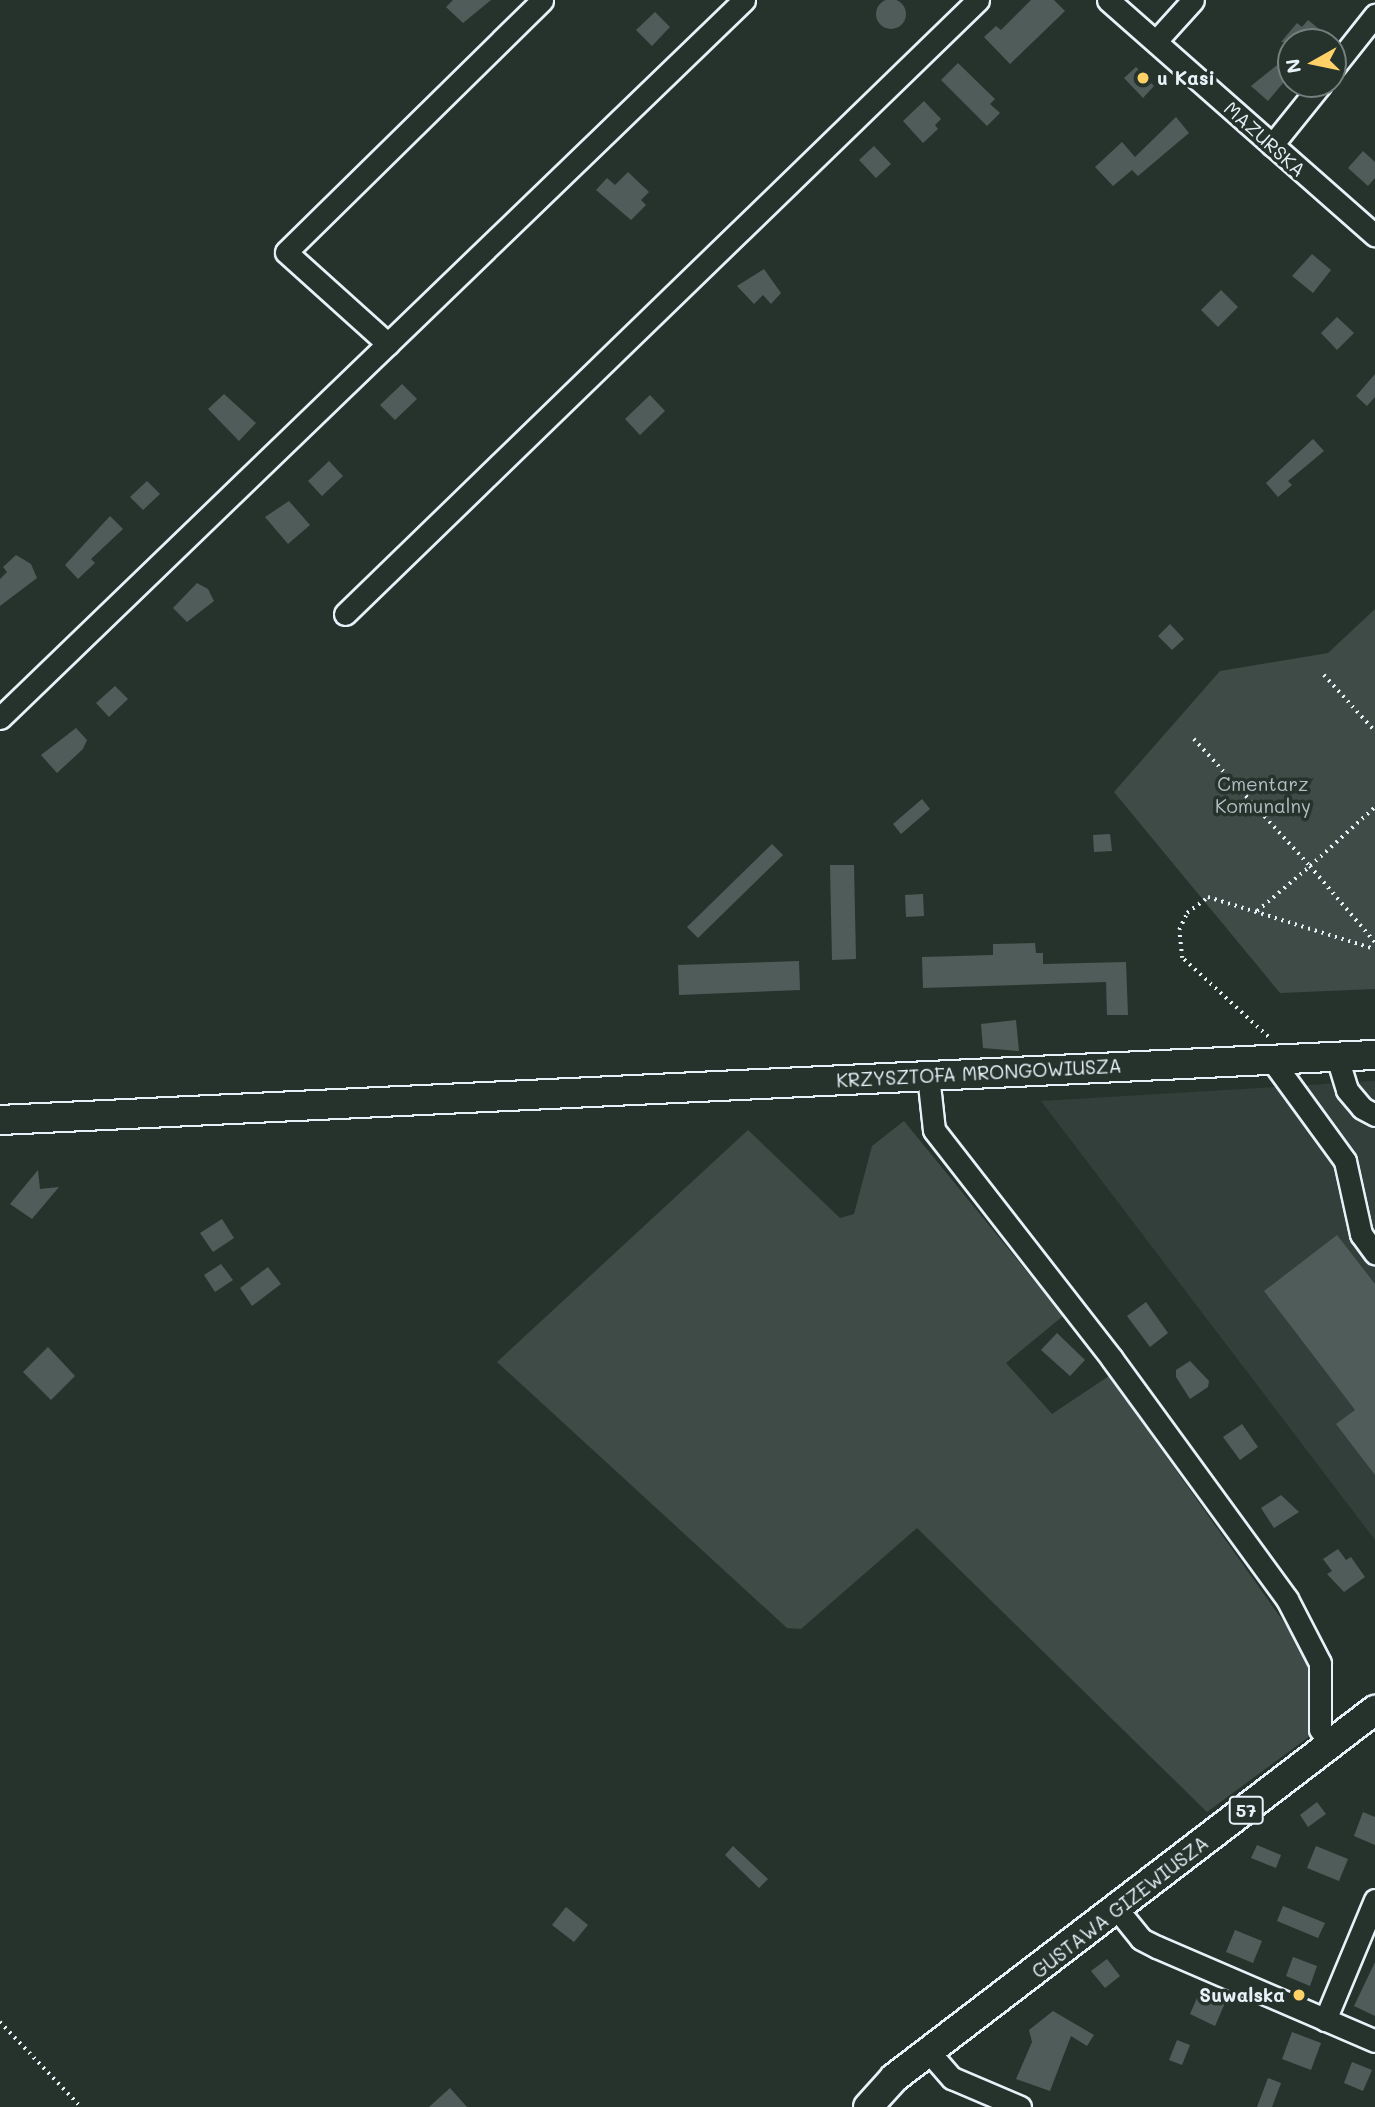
<!DOCTYPE html>
<style>
body{margin:0}
#map{position:relative;width:1375px;height:2107px;overflow:hidden;background:#26332d;font-family:Mali,sans-serif}
div>[style]{position:absolute}
.built>*{inset:0;background:#333f3a}
.green>*{inset:0;background:#3e4b47}
.building>*{inset:0;background:#505c59}
.round{border-radius:50%}
.path>*{height:3.5px;margin-top:-1.75px;transform-origin:0;background:repeating-linear-gradient(90deg,#e8f1f8 0 2px,transparent 0 7px)}
.roads{filter:drop-shadow(2px 0 #e8f1f8) drop-shadow(-2px 0 #e8f1f8) drop-shadow(0 2px #e8f1f8) drop-shadow(0 -2px #e8f1f8)}
.minor>*{height:21px;margin:-10.5px;padding:0 10.5px;transform-origin:10.5px;border-radius:10.5px;background:#26332d}
.major>*{height:28px;margin:-14px;padding:0 14px;transform-origin:14px;border-radius:14px;background:#26332d}
.dots>*{width:19px;height:19px;translate:-50% -50%;box-sizing:border-box;border:4px solid #26332d;border-radius:50%}
span{translate:-50% -50%;white-space:nowrap;text-align:center;line-height:1.15;-webkit-text-stroke:7px #26332d;paint-order:stroke}
.shield-label span{padding:2px 5px;background:#26332d;border:2px solid;border-radius:5px;-webkit-text-stroke-width:0}
.shield-label{font-size:18px;color:#e8f1f8;font-weight:700}
.poi-label{font-size:19px;color:#e8f1f8;font-weight:700}
.left{translate:0 -50%;text-align:left}
.right{translate:-100% -50%;text-align:right}
.street-label{font-size:19px;color:#e8f1f8}
.park-label{font-size:19px;color:#b5bfc3}
.north{position:absolute;left:1277px;top:28px;width:70px;height:70px;box-sizing:border-box;background:#26332d;border:2px solid #747f7e;border-radius:50%;rotate:261deg;font-size:19px;font-weight:700;line-height:28px;text-align:center;color:#e8f1f8}
.north::after{content:'';display:block;margin:auto;width:24px;height:32px;background:#ffd166;clip-path:polygon(50% 0,100% 100%,50% 72%,0 100%)}
</style>
<div id="map">
<div class="built">
<i style="clip-path:polygon(1375px 1081px,1375px 1540px,1041px 1101px)"></i>
</div>
<div class="green">
<i style="clip-path:polygon(1375px 609px,1375px 989px,1280px 993px,1114px 792px,1220px 671px,1328px 653px)"></i>
<i style="clip-path:polygon(904px 1121px,1063px 1316px,1006px 1363px,1052px 1414px,1109px 1376px,1310px 1659px,1310px 1736px,1207px 1812px,917px 1528px,801px 1629px,787px 1628px,497px 1362px,748px 1130px,840px 1218px,854px 1214px,872px 1146px)"></i>
</div>
<div class="building">
<i class="round" style="left:876px;top:-1px;width:30px;height:30px"></i>
<i style="clip-path:polygon(453px 0,491px 0,463px 23px,446px 7px)"></i>
<i style="clip-path:polygon(1031px 0,1054px 0,1065px 11px,1010px 64px,984px 37px,996px 26px,1001px 30px)"></i>
<i style="clip-path:polygon(655px 12px,670px 27px,652px 46px,636px 30px)"></i>
<i style="clip-path:polygon(1308px 20px,1324px 33px,1320px 42px,1281px 42px,1297px 23px,1302px 27px)"></i>
<i style="clip-path:polygon(958px 63px,995px 99px,990px 104px,1000px 113px,987px 126px,941px 80px)"></i>
<i style="clip-path:polygon(1277px 65px,1289px 76px,1268px 101px,1251px 86px)"></i>
<i style="clip-path:polygon(1136px 67px,1154px 86px,1143px 98px,1124px 78px)"></i>
<i style="clip-path:polygon(924px 101px,941px 119px,935px 125px,938px 129px,923px 143px,903px 121px)"></i>
<i style="clip-path:polygon(1176px 117px,1189px 133px,1138px 176px,1132px 170px,1113px 186px,1095px 167px,1122px 142px,1135px 157px)"></i>
<i style="clip-path:polygon(874px 146px,891px 164px,876px 178px,859px 160px)"></i>
<i style="clip-path:polygon(1363px 151px,1375px 162px,1375px 178px,1368px 186px,1348px 168px)"></i>
<i style="clip-path:polygon(628px 172px,649px 192px,641px 200px,646px 205px,631px 220px,596px 190px,607px 178px,615px 185px)"></i>
<i style="clip-path:polygon(1312px 254px,1331px 270px,1313px 293px,1292px 276px)"></i>
<i style="clip-path:polygon(764px 269px,781px 293px,771px 304px,763px 295px,754px 304px,737px 286px)"></i>
<i style="clip-path:polygon(1221px 290px,1238px 307px,1218px 327px,1201px 310px)"></i>
<i style="clip-path:polygon(1337px 317px,1354px 333px,1337px 350px,1321px 333px)"></i>
<i style="clip-path:polygon(1375px 374px,1375px 397px,1367px 406px,1356px 396px)"></i>
<i style="clip-path:polygon(402px 384px,417px 399px,395px 420px,380px 405px)"></i>
<i style="clip-path:polygon(224px 394px,256px 423px,239px 441px,208px 409px)"></i>
<i style="clip-path:polygon(650px 395px,665px 411px,640px 435px,625px 419px)"></i>
<i style="clip-path:polygon(1313px 439px,1324px 451px,1288px 481px,1292px 485px,1278px 497px,1266px 483px)"></i>
<i style="clip-path:polygon(329px 461px,343px 476px,322px 496px,308px 481px)"></i>
<i style="clip-path:polygon(147px 481px,160px 494px,143px 510px,130px 497px)"></i>
<i style="clip-path:polygon(289px 501px,310px 525px,288px 544px,265px 517px)"></i>
<i style="clip-path:polygon(110px 516px,123px 529px,91px 559px,95px 563px,78px 579px,65px 565px)"></i>
<i style="clip-path:polygon(16px 555px,31px 564px,37px 578px,0 606px,0 579px,7px 572px,3px 567px)"></i>
<i style="clip-path:polygon(197px 583px,208px 589px,214px 601px,187px 622px,173px 608px)"></i>
<i style="clip-path:polygon(1170px 624px,1184px 639px,1172px 650px,1158px 636px)"></i>
<i style="clip-path:polygon(115px 686px,128px 699px,109px 717px,96px 703px)"></i>
<i style="clip-path:polygon(76px 728px,87px 740px,83px 749px,57px 773px,41px 755px)"></i>
<i style="clip-path:polygon(922px 799px,930px 809px,901px 834px,893px 824px)"></i>
<i style="clip-path:polygon(1110px 834px,1112px 851px,1094px 852px,1093px 835px)"></i>
<i style="clip-path:polygon(772px 844px,783px 855px,698px 938px,687px 927px)"></i>
<i style="clip-path:polygon(830px 865px,854px 865px,856px 959px,832px 960px)"></i>
<i style="clip-path:polygon(923px 894px,924px 916px,906px 917px,905px 895px)"></i>
<i style="clip-path:polygon(1035px 943px,1036px 953px,1043px 953px,1043px 964px,1126px 962px,1128px 1015px,1107px 1015px,1106px 982px,923px 988px,922px 957px,993px 955px,993px 944px)"></i>
<i style="clip-path:polygon(799px 961px,800px 990px,679px 995px,678px 965px)"></i>
<i style="clip-path:polygon(1016px 1020px,1019px 1051px,983px 1048px,981px 1024px)"></i>
<i style="clip-path:polygon(38px 1170px,40px 1189px,59px 1187px,32px 1219px,10px 1204px)"></i>
<i style="clip-path:polygon(222px 1219px,234px 1238px,213px 1252px,200px 1233px)"></i>
<i style="clip-path:polygon(1337px 1235px,1375px 1284px,1375px 1475px,1336px 1424px,1355px 1410px,1264px 1291px)"></i>
<i style="clip-path:polygon(221px 1264px,233px 1280px,215px 1292px,204px 1275px)"></i>
<i style="clip-path:polygon(268px 1267px,281px 1284px,252px 1306px,240px 1288px)"></i>
<i style="clip-path:polygon(1146px 1302px,1168px 1333px,1150px 1347px,1127px 1316px)"></i>
<i style="clip-path:polygon(1057px 1333px,1085px 1360px,1070px 1376px,1041px 1350px)"></i>
<i style="clip-path:polygon(48px 1347px,75px 1376px,51px 1400px,23px 1372px)"></i>
<i style="clip-path:polygon(1190px 1361px,1209px 1381px,1208px 1387px,1190px 1399px,1176px 1377px,1176px 1370px)"></i>
<i style="clip-path:polygon(1242px 1424px,1258px 1447px,1240px 1460px,1223px 1437px)"></i>
<i style="clip-path:polygon(1281px 1495px,1299px 1512px,1274px 1528px,1261px 1508px)"></i>
<i style="clip-path:polygon(1338px 1549px,1346px 1560px,1351px 1557px,1365px 1577px,1344px 1592px,1327px 1574px,1332px 1571px,1323px 1559px)"></i>
<i style="clip-path:polygon(1317px 1802px,1326px 1814px,1308px 1827px,1300px 1815px)"></i>
<i style="clip-path:polygon(1363px 1812px,1375px 1817px,1375px 1845px,1354px 1836px)"></i>
<i style="clip-path:polygon(1257px 1845px,1281px 1855px,1276px 1868px,1251px 1858px)"></i>
<i style="clip-path:polygon(733px 1846px,768px 1879px,759px 1888px,725px 1855px)"></i>
<i style="clip-path:polygon(1316px 1846px,1348px 1859px,1339px 1881px,1307px 1868px)"></i>
<i style="clip-path:polygon(1283px 1906px,1325px 1923px,1318px 1938px,1277px 1921px)"></i>
<i style="clip-path:polygon(566px 1907px,588px 1925px,574px 1942px,552px 1925px)"></i>
<i style="clip-path:polygon(1235px 1930px,1262px 1941px,1253px 1963px,1226px 1952px)"></i>
<i style="clip-path:polygon(1293px 1957px,1317px 1966px,1310px 1986px,1286px 1976px)"></i>
<i style="clip-path:polygon(1107px 1959px,1120px 1976px,1105px 1988px,1091px 1971px)"></i>
<i style="clip-path:polygon(1375px 1962px,1375px 2016px,1354px 2006px)"></i>
<i style="clip-path:polygon(1200px 1991px,1225px 2003px,1215px 2026px,1190px 2014px)"></i>
<i style="clip-path:polygon(1053px 2011px,1094px 2035px,1087px 2046px,1071px 2036px,1050px 2091px,1016px 2079px,1032px 2042px,1029px 2030px)"></i>
<i style="clip-path:polygon(1292px 2032px,1321px 2043px,1311px 2070px,1282px 2059px)"></i>
<i style="clip-path:polygon(1177px 2040px,1190px 2045px,1182px 2065px,1169px 2060px)"></i>
<i style="clip-path:polygon(1352px 2062px,1372px 2070px,1363px 2091px,1344px 2083px)"></i>
<i style="clip-path:polygon(1268px 2078px,1281px 2083px,1272px 2107px,1257px 2107px)"></i>
<i style="clip-path:polygon(450px 2088px,467px 2107px,429px 2107px)"></i>
</div>
<div class="path">
<i style="left:1324px;top:675px;width:76px;rotate:47.7deg"></i>
<i style="left:1194px;top:739px;width:172px;rotate:47.6deg"></i>
<i style="left:1310px;top:866px;width:88px;rotate:-42.2deg"></i>
<i style="left:1257px;top:911px;width:70px;rotate:-40.3deg"></i>
<i style="left:1310px;top:866px;width:100px;rotate:49.5deg"></i>
<i style="left:1268px;top:1037px;width:117px;rotate:-137.4deg"></i>
<i style="left:1182px;top:958px;width:28px;rotate:-96deg"></i>
<i style="left:1179px;top:930px;width:19px;rotate:-65deg"></i>
<i style="left:1187px;top:913px;width:26px;rotate:-37deg"></i>
<i style="left:1208px;top:897px;width:175px;rotate:17.3deg"></i>
<i style="left:0;top:2022px;width:117px;rotate:46.4deg"></i>
</div>
<div class="roads">
<div class="minor">
<i style="left:1108px;top:0;width:356px;rotate:41.4deg"></i>
<i style="left:1156px;top:41px;width:55px;rotate:-47.9deg"></i>
<i style="left:1333px;top:68px;width:68px;rotate:-51.6deg"></i>
<i style="left:1272px;top:145px;width:78px;rotate:-51.2deg"></i>
<i style="left:388px;top:344px;width:137px;rotate:-138deg"></i>
<i style="left:286px;top:252px;width:359px;rotate:-44.5deg"></i>
<i style="left:345px;top:614px;width:882px;rotate:-44.13deg"></i>
<i style="left:0;top:718px;width:1034px;rotate:-43.98deg"></i>
<i style="left:1337px;top:1057px;width:34px;rotate:73deg"></i>
<i style="left:1347px;top:1090px;width:23px;rotate:50deg"></i>
<i style="left:1362px;top:1108px;width:15px;rotate:28deg"></i>
<i style="left:1271px;top:1059px;width:126px;rotate:54deg"></i>
<i style="left:1345px;top:1161px;width:75px;rotate:77.6deg"></i>
<i style="left:1361px;top:1234px;width:24px;rotate:54deg"></i>
<i style="left:928px;top:1075px;width:55px;rotate:83.8deg"></i>
<i style="left:934px;top:1130px;width:290px;rotate:52.1deg"></i>
<i style="left:1112px;top:1359px;width:297px;rotate:53.9deg"></i>
<i style="left:1287px;top:1599px;width:72px;rotate:62.7deg"></i>
<i style="left:1320px;top:1663px;width:66px;rotate:90deg"></i>
<i style="left:1320px;top:1729px;width:18px;rotate:56deg"></i>
<i style="left:1117px;top:1909px;width:38px;rotate:51deg"></i>
<i style="left:1141px;top:1939px;width:18px;rotate:27deg"></i>
<i style="left:1157px;top:1947px;width:237px;rotate:23.3deg"></i>
<i style="left:1325px;top:2020px;width:130px;rotate:-67.4deg"></i>
<i style="left:929px;top:2052px;width:35px;rotate:49deg"></i>
<i style="left:952px;top:2078px;width:74px;rotate:23.1deg"></i>
</div>
<div class="major">
<i style="left:0;top:1120px;width:1377px;rotate:-2.71deg"></i>
<i style="left:868px;top:2107px;width:39px;rotate:-48deg"></i>
<i style="left:894px;top:2078px;width:606px;rotate:-37.42deg"></i>
</div>
</div>
<div class="dots">
<i style="left:1143px;top:78px;background:#ffd166"></i>
<i style="left:1299px;top:1995px;background:#ffd166"></i>
</div>
<div class="shield-label">
<span style="left:1246px;top:1810px">57</span>
</div>
<div class="poi-label">
<span class="left" style="left:1157px;top:78px">u Kasi</span>
<span class="right" style="left:1285px;top:1995px">Suwalska</span>
</div>
<div class="street-label">
<span style="left:1265px;top:139px;rotate:42deg">MAZURSKA</span>
<span style="left:979px;top:1073px;rotate:-3deg">KRZYSZTOFA MRONGOWIUSZA</span>
<span style="left:1120px;top:1907px;rotate:-38deg">GUSTAWA GIZEWIUSZA</span>
</div>
<div class="park-label">
<span style="left:1263px;top:795px">Cmentarz<br>Komunalny</span>
</div>
<div class="north">N</div>
</div>
